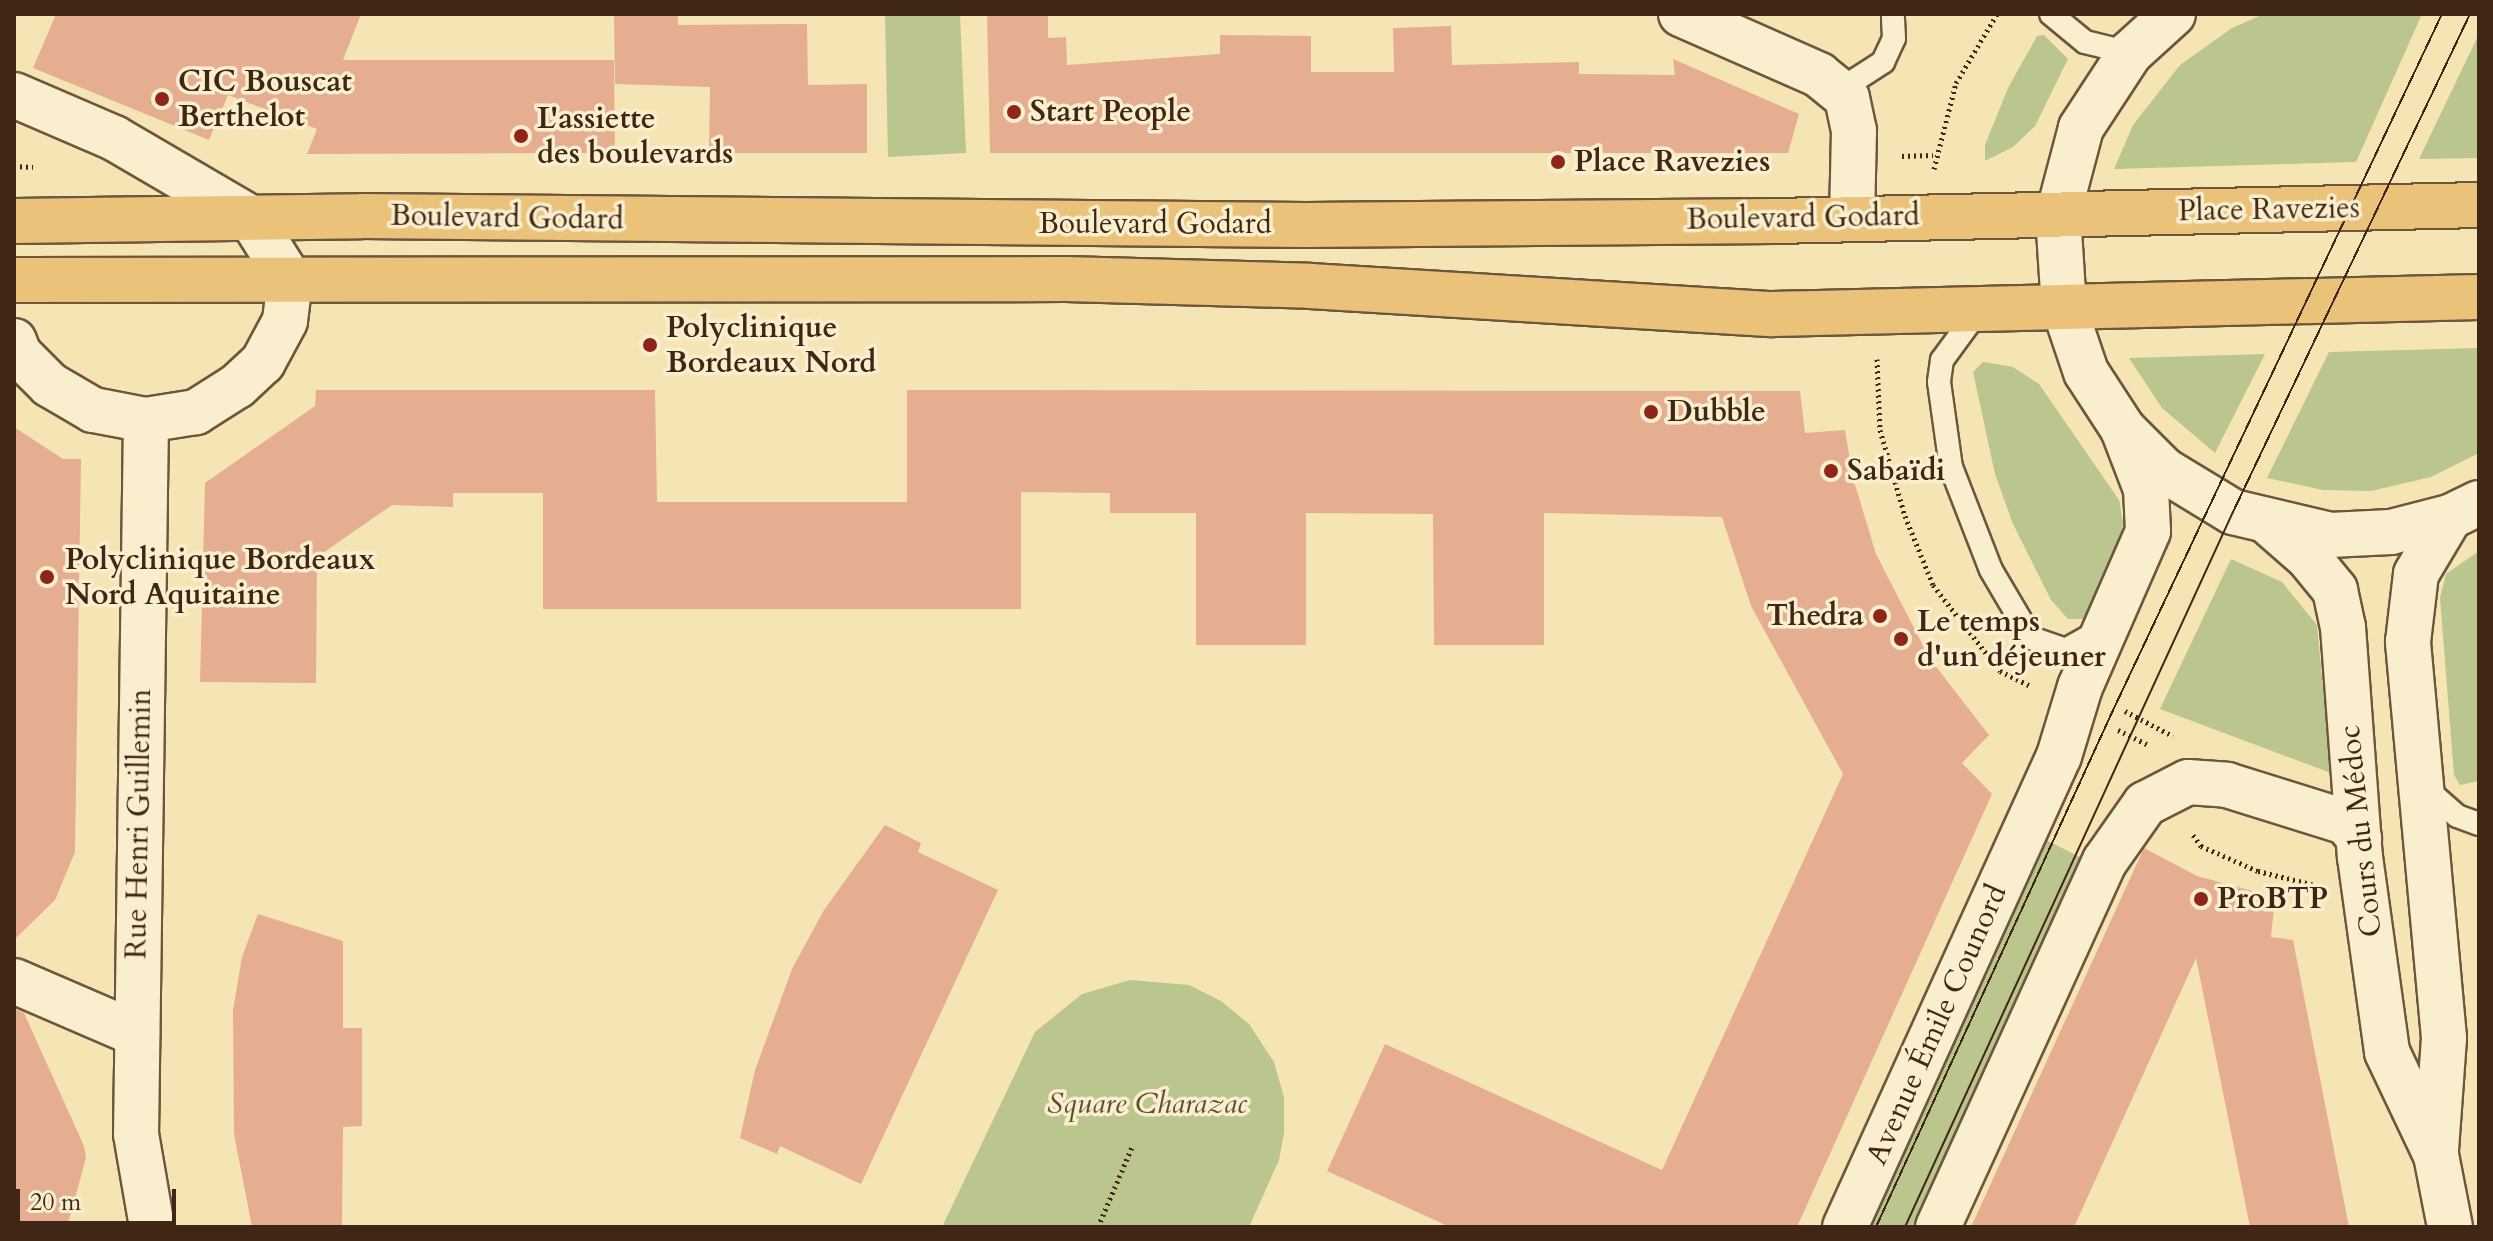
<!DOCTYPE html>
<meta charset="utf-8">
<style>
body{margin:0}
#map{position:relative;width:2493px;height:1241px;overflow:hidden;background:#f6e5b4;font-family:Cardo,serif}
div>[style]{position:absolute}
.green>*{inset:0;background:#bbc58e}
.building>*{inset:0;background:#e5ae91}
.path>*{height:5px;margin-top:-2.5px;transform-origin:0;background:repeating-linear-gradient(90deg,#402715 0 2px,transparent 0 6px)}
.roads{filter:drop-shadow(2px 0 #6e563d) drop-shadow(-2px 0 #6e563d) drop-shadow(0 2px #6e563d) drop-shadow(0 -2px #6e563d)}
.lane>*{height:22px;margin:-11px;padding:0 11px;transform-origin:11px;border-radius:11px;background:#f9eece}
.street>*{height:44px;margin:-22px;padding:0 22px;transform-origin:22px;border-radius:22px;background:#f9eece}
.secondary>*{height:44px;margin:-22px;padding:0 22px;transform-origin:22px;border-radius:22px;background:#f9eece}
.primary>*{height:44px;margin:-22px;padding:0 22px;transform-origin:22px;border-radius:22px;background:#ebc27a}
.tram>*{height:2px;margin:-1px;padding:0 1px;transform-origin:1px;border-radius:1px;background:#402715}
.dots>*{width:22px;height:22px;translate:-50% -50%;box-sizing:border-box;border:4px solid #f9eece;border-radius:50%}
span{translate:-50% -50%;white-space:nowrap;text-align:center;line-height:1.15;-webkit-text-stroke:7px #f9eece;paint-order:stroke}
.poi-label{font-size:30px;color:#402715;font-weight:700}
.left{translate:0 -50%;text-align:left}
.right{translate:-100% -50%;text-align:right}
.street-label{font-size:30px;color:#402715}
.park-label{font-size:30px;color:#5f4e33;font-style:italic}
.frame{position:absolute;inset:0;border:16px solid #402715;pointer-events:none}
.scale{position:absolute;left:16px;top:1189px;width:160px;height:36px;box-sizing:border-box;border:4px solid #402715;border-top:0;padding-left:10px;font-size:24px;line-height:28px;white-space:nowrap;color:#402715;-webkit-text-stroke:6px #f9eece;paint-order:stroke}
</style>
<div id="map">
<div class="green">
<i style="clip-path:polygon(885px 14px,960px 14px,966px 153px,888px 157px)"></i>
<i style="clip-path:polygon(2264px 14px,2422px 14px,2356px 162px,2114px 169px,2133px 125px,2180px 65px,2232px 28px)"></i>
<i style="clip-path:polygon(2044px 35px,2068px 59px,2035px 126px,2013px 147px,1985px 161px,1985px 145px,2008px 88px,2037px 36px)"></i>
<i style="clip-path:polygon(2477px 38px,2479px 158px,2419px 159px)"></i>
<i style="clip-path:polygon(2479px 348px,2479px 453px,2431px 477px,2371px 491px,2323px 490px,2267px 478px,2329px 352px)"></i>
<i style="clip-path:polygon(2265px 354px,2215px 453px,2162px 408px,2129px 358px)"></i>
<i style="clip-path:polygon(1983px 362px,2013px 367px,2039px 384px,2119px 500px,2123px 522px,2118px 554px,2085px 619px,2068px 619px,2051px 600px,2013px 524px,1995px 474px,1973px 372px)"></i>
<i style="clip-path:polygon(2479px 551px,2479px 781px,2460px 785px,2454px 775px,2440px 598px,2446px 574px)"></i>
<i style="clip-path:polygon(2231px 559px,2282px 582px,2317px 625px,2331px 773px,2160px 709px)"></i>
<i style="clip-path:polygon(2042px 838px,2086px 860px,1918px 1227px,1864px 1227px)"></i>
<i style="clip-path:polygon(1130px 980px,1189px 985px,1221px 1001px,1249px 1024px,1274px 1062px,1284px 1097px,1284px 1133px,1279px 1160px,1249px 1227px,942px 1227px,1035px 1032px,1082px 994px)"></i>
</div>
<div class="building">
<i style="clip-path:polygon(56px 14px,361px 14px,343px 60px,614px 60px,615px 153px,307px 154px,317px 129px,228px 95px,209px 140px,33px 68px)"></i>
<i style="clip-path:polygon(614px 14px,678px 14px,678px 25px,807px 24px,808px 85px,867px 84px,867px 153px,709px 153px,710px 87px,615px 84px)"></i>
<i style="clip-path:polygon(987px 14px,1048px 14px,1048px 38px,1066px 37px,1067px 65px,1220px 54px,1220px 35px,1311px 36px,1311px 72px,1394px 72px,1393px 28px,1451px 26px,1452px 65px,1579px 62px,1579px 74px,1675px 75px,1673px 59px,1799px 114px,1788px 153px,990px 153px)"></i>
<i style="clip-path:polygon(316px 390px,655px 390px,657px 502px,907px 502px,907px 390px,1800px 391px,1805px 433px,1845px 430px,1853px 478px,1876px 554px,1930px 659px,1989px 735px,1962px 763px,1992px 794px,1797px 1227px,1450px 1227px,1327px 1171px,1385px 1044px,1662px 1170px,1843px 774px,1751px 606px,1722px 517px,1544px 513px,1544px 645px,1434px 645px,1433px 514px,1306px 513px,1306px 645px,1196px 645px,1196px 513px,1110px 513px,1110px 493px,1021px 492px,1021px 609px,543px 609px,543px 493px,453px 493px,453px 507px,392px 505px,317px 557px,316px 683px,200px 682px,205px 483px,315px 406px)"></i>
<i style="clip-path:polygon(14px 427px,63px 459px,81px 459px,75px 852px,55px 900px,14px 940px)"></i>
<i style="clip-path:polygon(885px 825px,921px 843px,918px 852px,998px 890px,861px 1184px,780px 1146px,777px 1154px,740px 1138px,755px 1070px,792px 969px,824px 910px)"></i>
<i style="clip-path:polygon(2144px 848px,2197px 876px,2275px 897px,2271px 937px,2293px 940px,2349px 1227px,2250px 1227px,2196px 958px,2074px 1227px,1971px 1227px)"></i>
<i style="clip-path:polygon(258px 914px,343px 941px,343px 1028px,362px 1028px,362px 1126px,343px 1127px,342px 1227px,252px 1227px,234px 1134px,233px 1010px,242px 957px)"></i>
<i style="clip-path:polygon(14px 1008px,24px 1013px,84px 1146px,86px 1158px,67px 1227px,14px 1227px)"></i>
</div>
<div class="path">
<i style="left:1902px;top:156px;width:31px;rotate:-2deg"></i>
<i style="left:14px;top:166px;width:19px;rotate:3deg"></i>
<i style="left:1934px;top:169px;width:89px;rotate:-75.7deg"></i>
<i style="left:1956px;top:83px;width:80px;rotate:-59.3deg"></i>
<i style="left:1877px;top:359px;width:71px;rotate:87.6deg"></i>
<i style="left:1880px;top:430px;width:90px;rotate:73.8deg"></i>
<i style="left:1905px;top:516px;width:74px;rotate:67.9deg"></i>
<i style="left:1933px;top:585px;width:109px;rotate:52.1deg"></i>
<i style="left:2000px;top:671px;width:34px;rotate:26deg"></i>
<i style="left:2125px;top:711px;width:54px;rotate:27.5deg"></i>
<i style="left:2118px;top:730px;width:34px;rotate:26deg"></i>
<i style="left:2193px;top:835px;width:14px;rotate:54deg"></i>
<i style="left:2201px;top:846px;width:62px;rotate:23.7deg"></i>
<i style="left:2258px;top:871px;width:59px;rotate:13.8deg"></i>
<i style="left:1098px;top:1227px;width:87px;rotate:-67deg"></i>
</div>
<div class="roads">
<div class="lane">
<i style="left:2051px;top:14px;width:44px;rotate:39.5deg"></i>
<i style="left:2085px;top:42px;width:46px;rotate:13.7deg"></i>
<i style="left:1838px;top:91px;width:54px;rotate:-32.8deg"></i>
<i style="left:1883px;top:62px;width:26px;rotate:-65deg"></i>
<i style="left:1894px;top:38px;width:20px;rotate:-93deg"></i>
<i style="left:1978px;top:311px;width:61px;rotate:126.3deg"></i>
<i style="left:1942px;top:360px;width:22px;rotate:98deg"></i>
<i style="left:1939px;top:382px;width:86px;rotate:82deg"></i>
<i style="left:1951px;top:467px;width:110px;rotate:68.8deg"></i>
<i style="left:1991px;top:570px;width:79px;rotate:59.5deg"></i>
<i style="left:2031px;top:638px;width:36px;rotate:19deg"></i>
<i style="left:2065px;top:650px;width:39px;rotate:-29deg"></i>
<i style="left:2423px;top:786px;width:45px;rotate:41.4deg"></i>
<i style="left:2457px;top:816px;width:23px;rotate:20deg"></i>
</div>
<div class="street">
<i style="left:1681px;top:14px;width:151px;rotate:23.8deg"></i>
<i style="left:1819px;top:75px;width:36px;rotate:39deg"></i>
<i style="left:1847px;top:98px;width:34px;rotate:78deg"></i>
<i style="left:1854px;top:131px;width:86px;rotate:91.3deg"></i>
<i style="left:14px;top:95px;width:109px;rotate:23.3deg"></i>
<i style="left:114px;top:138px;width:159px;rotate:30.3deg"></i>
<i style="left:251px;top:218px;width:73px;rotate:57.8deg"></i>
<i style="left:290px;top:280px;width:41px;rotate:97deg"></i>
<i style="left:285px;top:321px;width:47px;rotate:118.2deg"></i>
<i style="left:263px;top:362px;width:35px;rotate:137deg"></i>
<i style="left:237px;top:386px;width:49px;rotate:147.6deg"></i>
<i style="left:196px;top:412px;width:51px;rotate:170.9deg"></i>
<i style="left:146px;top:420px;width:54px;rotate:-169.3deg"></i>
<i style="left:93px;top:410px;width:50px;rotate:-149.8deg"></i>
<i style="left:50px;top:385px;width:44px;rotate:-135deg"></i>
<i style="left:19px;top:354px;width:14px;rotate:-111deg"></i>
<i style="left:146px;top:420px;width:714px;rotate:90.8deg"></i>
<i style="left:136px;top:1134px;width:94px;rotate:80.2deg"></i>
<i style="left:14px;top:981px;width:134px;rotate:23.3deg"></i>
<i style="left:1845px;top:1227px;width:517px;rotate:-65.57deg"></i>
<i style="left:2059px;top:756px;width:72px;rotate:-73.1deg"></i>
<i style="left:2080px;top:687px;width:170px;rotate:-66.4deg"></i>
<i style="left:2148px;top:531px;width:42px;rotate:-92.7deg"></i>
<i style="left:2146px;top:489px;width:64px;rotate:-111deg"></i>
<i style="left:1938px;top:1227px;width:402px;rotate:-65.5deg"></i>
<i style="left:2105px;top:861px;width:70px;rotate:-54.9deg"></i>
<i style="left:2145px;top:804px;width:48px;rotate:-27.1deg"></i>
<i style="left:2188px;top:782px;width:39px;rotate:4deg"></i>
<i style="left:2227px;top:785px;width:125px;rotate:17.3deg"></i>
<i style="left:2346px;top:822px;width:21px;rotate:51deg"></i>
</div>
<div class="secondary">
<i style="left:2173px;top:14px;width:58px;rotate:137.8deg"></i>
<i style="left:2130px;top:53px;width:90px;rotate:123.2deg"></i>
<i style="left:2081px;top:128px;width:90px;rotate:104.8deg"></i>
<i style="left:2058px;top:215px;width:92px;rotate:86.3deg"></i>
<i style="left:2064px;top:307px;width:69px;rotate:71.3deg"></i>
<i style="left:2086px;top:372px;width:68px;rotate:57deg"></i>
<i style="left:2123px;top:429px;width:58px;rotate:45deg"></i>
<i style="left:2164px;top:470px;width:81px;rotate:31.3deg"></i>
<i style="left:2233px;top:512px;width:100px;rotate:13.3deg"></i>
<i style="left:2330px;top:535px;width:61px;rotate:-2.8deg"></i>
<i style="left:2391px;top:532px;width:61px;rotate:-14.3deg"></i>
<i style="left:2450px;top:517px;width:32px;rotate:-26deg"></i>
<i style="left:2270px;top:524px;width:50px;rotate:41deg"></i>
<i style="left:2308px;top:557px;width:43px;rotate:50.7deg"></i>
<i style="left:2335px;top:590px;width:38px;rotate:78deg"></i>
<i style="left:2343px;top:627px;width:231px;rotate:85.8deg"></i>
<i style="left:2360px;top:857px;width:197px;rotate:82.1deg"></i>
<i style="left:2387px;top:1052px;width:114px;rotate:64.6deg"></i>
<i style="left:2436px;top:1155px;width:73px;rotate:79deg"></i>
<i style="left:2436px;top:1150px;width:112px;rotate:-85.9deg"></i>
<i style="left:2444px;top:1038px;width:398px;rotate:-95.2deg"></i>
<i style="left:2408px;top:642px;width:68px;rotate:-83.3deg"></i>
<i style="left:2416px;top:574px;width:66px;rotate:-59.2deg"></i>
</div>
<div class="primary">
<i style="left:14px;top:221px;width:348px;rotate:-0.8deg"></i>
<i style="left:362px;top:216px;width:944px;rotate:0.55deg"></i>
<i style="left:1306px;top:225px;width:469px;rotate:-0.5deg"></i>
<i style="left:1775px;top:221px;width:704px;rotate:-1.3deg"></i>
<i style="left:14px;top:280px;width:1052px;rotate:-0.05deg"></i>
<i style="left:1066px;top:279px;width:244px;rotate:1.6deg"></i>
<i style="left:1310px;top:286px;width:463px;rotate:3.5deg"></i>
<i style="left:1772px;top:314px;width:707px;rotate:-1.38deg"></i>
</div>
</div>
<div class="tram">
<i style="left:1876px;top:1227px;width:573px;rotate:-65.36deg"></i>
<i style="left:2115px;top:706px;width:765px;rotate:-64.71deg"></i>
<i style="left:1905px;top:1227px;width:787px;rotate:-65.36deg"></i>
<i style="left:2233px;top:512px;width:552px;rotate:-64.55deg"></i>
</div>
<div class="dots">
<i style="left:162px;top:99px;background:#8f2418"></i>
<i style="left:1014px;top:112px;background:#8f2418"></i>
<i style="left:521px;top:136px;background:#8f2418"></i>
<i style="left:1558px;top:162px;background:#8f2418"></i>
<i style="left:650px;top:345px;background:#8f2418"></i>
<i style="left:1651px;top:412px;background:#8f2418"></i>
<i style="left:1831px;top:471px;background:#8f2418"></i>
<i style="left:47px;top:577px;background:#8f2418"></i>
<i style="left:1880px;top:616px;background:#8f2418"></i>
<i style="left:1901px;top:639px;background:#8f2418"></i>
<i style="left:2201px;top:899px;background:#8f2418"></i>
</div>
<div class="poi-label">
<span class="left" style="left:178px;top:99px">CIC Bouscat<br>Berthelot</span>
<span class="left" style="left:1030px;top:112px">Start People</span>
<span class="left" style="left:537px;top:136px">L'assiette<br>des boulevards</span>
<span class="left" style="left:1574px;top:162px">Place Ravezies</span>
<span class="left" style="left:666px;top:345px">Polyclinique<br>Bordeaux Nord</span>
<span class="left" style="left:1667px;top:412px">Dubble</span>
<span class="left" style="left:1847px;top:471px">Sabaïdi</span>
<span class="left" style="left:65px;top:577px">Polyclinique Bordeaux<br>Nord Aquitaine</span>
<span class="right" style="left:1864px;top:616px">Thedra</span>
<span class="left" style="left:1917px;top:639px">Le temps<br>d'un déjeuner</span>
<span class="left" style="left:2217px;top:899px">ProBTP</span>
</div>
<div class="street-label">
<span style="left:2269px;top:210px;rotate:-1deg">Place Ravezies</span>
<span style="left:507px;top:218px;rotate:1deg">Boulevard Godard</span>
<span style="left:1803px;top:218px;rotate:-1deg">Boulevard Godard</span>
<span style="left:1155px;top:224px">Boulevard Godard</span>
<span style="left:139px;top:824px;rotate:-89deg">Rue Henri Guillemin</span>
<span style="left:2361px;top:831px;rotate:-96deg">Cours du Médoc</span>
<span style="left:1937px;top:1025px;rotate:-66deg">Avenue Émile Counord</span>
</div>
<div class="park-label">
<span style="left:1147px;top:1104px">Square Charazac</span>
</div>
<div class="frame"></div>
<div class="scale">20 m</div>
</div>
